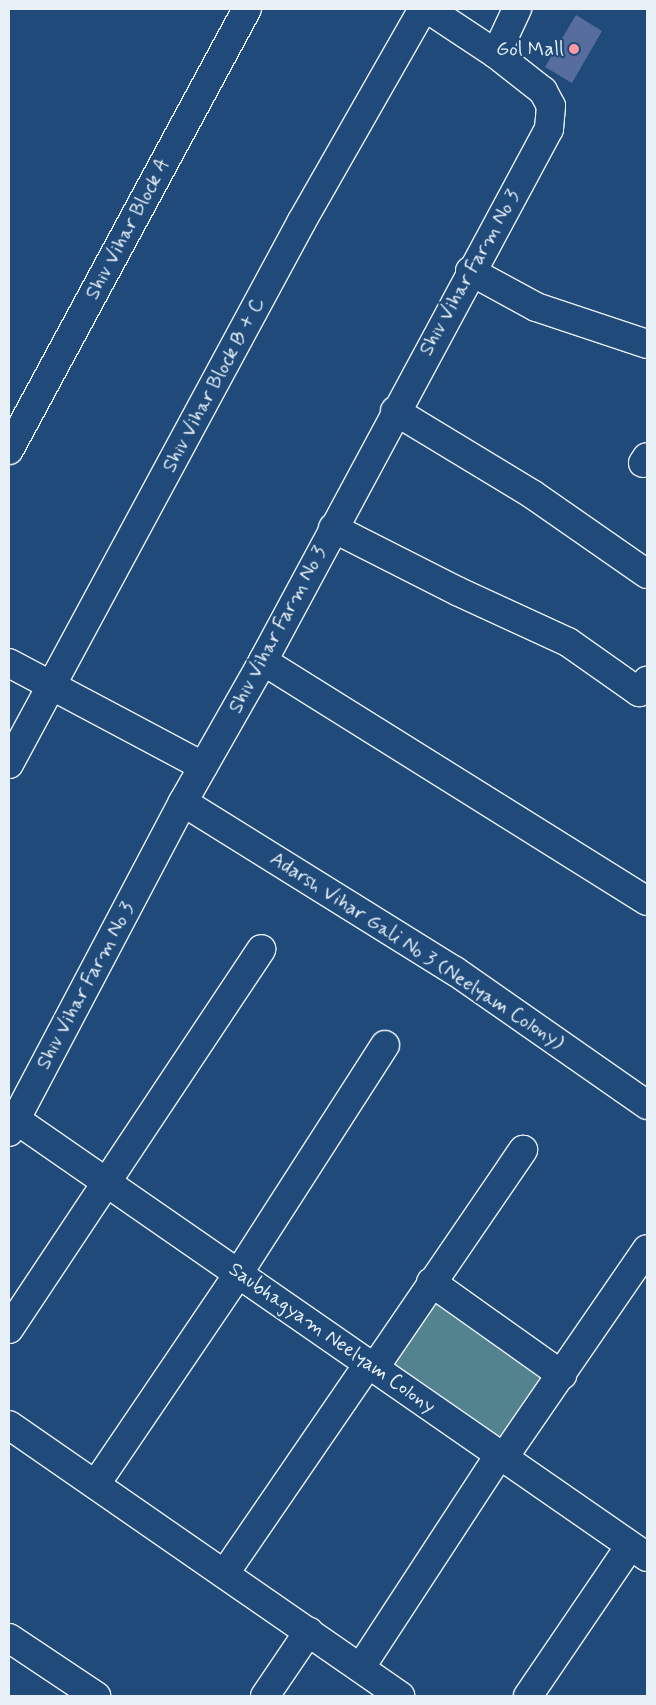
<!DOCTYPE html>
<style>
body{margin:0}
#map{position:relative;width:656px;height:1705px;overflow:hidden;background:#1f4a7a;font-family:Mynerve,sans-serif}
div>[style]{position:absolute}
.green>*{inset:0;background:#52838e}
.building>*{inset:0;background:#576d9e}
.roads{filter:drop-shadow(1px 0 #e8f1f8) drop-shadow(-1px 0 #e8f1f8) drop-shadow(0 1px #e8f1f8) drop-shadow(0 -1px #e8f1f8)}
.minor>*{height:28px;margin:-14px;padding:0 14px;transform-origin:14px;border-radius:14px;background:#1f4a7a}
.dots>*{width:14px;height:14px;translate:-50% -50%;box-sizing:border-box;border:2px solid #1f4a7a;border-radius:50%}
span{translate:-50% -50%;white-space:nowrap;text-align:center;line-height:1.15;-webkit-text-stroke:4.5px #1f4a7a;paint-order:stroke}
.poi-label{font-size:20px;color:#e8f1f8}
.right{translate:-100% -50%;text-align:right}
.street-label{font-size:20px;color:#e8f1f8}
.frame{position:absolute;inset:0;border:10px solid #e8f1f8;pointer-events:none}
</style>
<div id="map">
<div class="green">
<i style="clip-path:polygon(435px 1294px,547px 1374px,500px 1440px,387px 1362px)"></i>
</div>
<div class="building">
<i style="clip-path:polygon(576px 15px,602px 31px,572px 83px,545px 67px)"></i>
</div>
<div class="roads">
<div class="minor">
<i style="left:496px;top:54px;width:50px;rotate:-65deg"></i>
<i style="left:470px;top:271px;width:75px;rotate:28.6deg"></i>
<i style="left:536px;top:307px;width:117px;rotate:18.4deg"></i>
<i style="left:395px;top:411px;width:160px;rotate:31.2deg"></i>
<i style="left:532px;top:494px;width:140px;rotate:34.8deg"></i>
<i style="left:9px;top:450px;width:501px;rotate:-61.65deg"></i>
<i style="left:643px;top:463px;width:7px;rotate:-56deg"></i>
<i style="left:333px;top:528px;width:139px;rotate:26.9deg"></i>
<i style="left:457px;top:591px;width:122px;rotate:24.7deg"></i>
<i style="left:568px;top:642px;width:87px;rotate:35.2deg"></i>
<i style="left:639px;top:692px;width:14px;rotate:-54deg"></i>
<i style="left:263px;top:661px;width:453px;rotate:32deg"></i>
<i style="left:9px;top:663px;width:220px;rotate:28deg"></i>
<i style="left:9px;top:764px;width:617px;rotate:-61.65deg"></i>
<i style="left:302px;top:221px;width:244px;rotate:-60.3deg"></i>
<i style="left:183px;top:802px;width:320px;rotate:31.9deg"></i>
<i style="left:455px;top:971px;width:234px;rotate:34.9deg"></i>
<i style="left:15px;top:1119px;width:769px;rotate:34.72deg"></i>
<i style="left:9px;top:1132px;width:373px;rotate:-62.2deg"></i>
<i style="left:183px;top:802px;width:162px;rotate:-60.4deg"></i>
<i style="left:263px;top:661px;width:604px;rotate:-61.74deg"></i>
<i style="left:549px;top:129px;width:23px;rotate:-85deg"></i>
<i style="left:551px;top:106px;width:17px;rotate:-118deg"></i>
<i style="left:543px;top:91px;width:60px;rotate:-141.8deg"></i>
<i style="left:496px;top:54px;width:82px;rotate:-146.5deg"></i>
<i style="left:431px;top:1282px;width:161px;rotate:35.4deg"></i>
<i style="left:9px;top:1329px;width:456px;rotate:-56.4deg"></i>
<i style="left:375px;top:1367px;width:263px;rotate:-55.7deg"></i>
<i style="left:9px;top:1425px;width:476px;rotate:34.7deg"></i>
<i style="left:504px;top:1457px;width:252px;rotate:-55.5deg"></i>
<i style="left:96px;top:1484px;width:254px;rotate:-55.9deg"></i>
<i style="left:238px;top:1274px;width:272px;rotate:-57.3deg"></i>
<i style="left:225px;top:1573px;width:255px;rotate:-55.6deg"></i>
<i style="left:9px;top:1638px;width:105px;rotate:33.7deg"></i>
<i style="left:361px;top:1667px;width:253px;rotate:-56.9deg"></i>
<i style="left:265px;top:1696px;width:78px;rotate:-55.9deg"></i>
<i style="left:528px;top:1696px;width:181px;rotate:-55.8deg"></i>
</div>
</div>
<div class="dots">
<i style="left:574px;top:49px;background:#ff9aa2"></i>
</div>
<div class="poi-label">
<span class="right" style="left:564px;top:49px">Gol Mall</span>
</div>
<div class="street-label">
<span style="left:128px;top:229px;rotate:-62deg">Shiv Vihar Block A</span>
<span style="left:470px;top:273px;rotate:-61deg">Shiv Vihar Farm No 3</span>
<span style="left:214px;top:385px;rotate:-62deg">Shiv Vihar Block B + C</span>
<span style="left:278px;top:630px;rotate:-62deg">Shiv Vihar Farm No 3</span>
<span style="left:417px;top:951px;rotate:33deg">Adarsh Vihar Gali No 3 (Neelyam Colony)</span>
<span style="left:86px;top:986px;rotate:-62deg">Shiv Vihar Farm No 3</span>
<span style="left:332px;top:1338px;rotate:35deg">Saubhagyam Neelyam Colony</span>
</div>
<div class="frame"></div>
</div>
